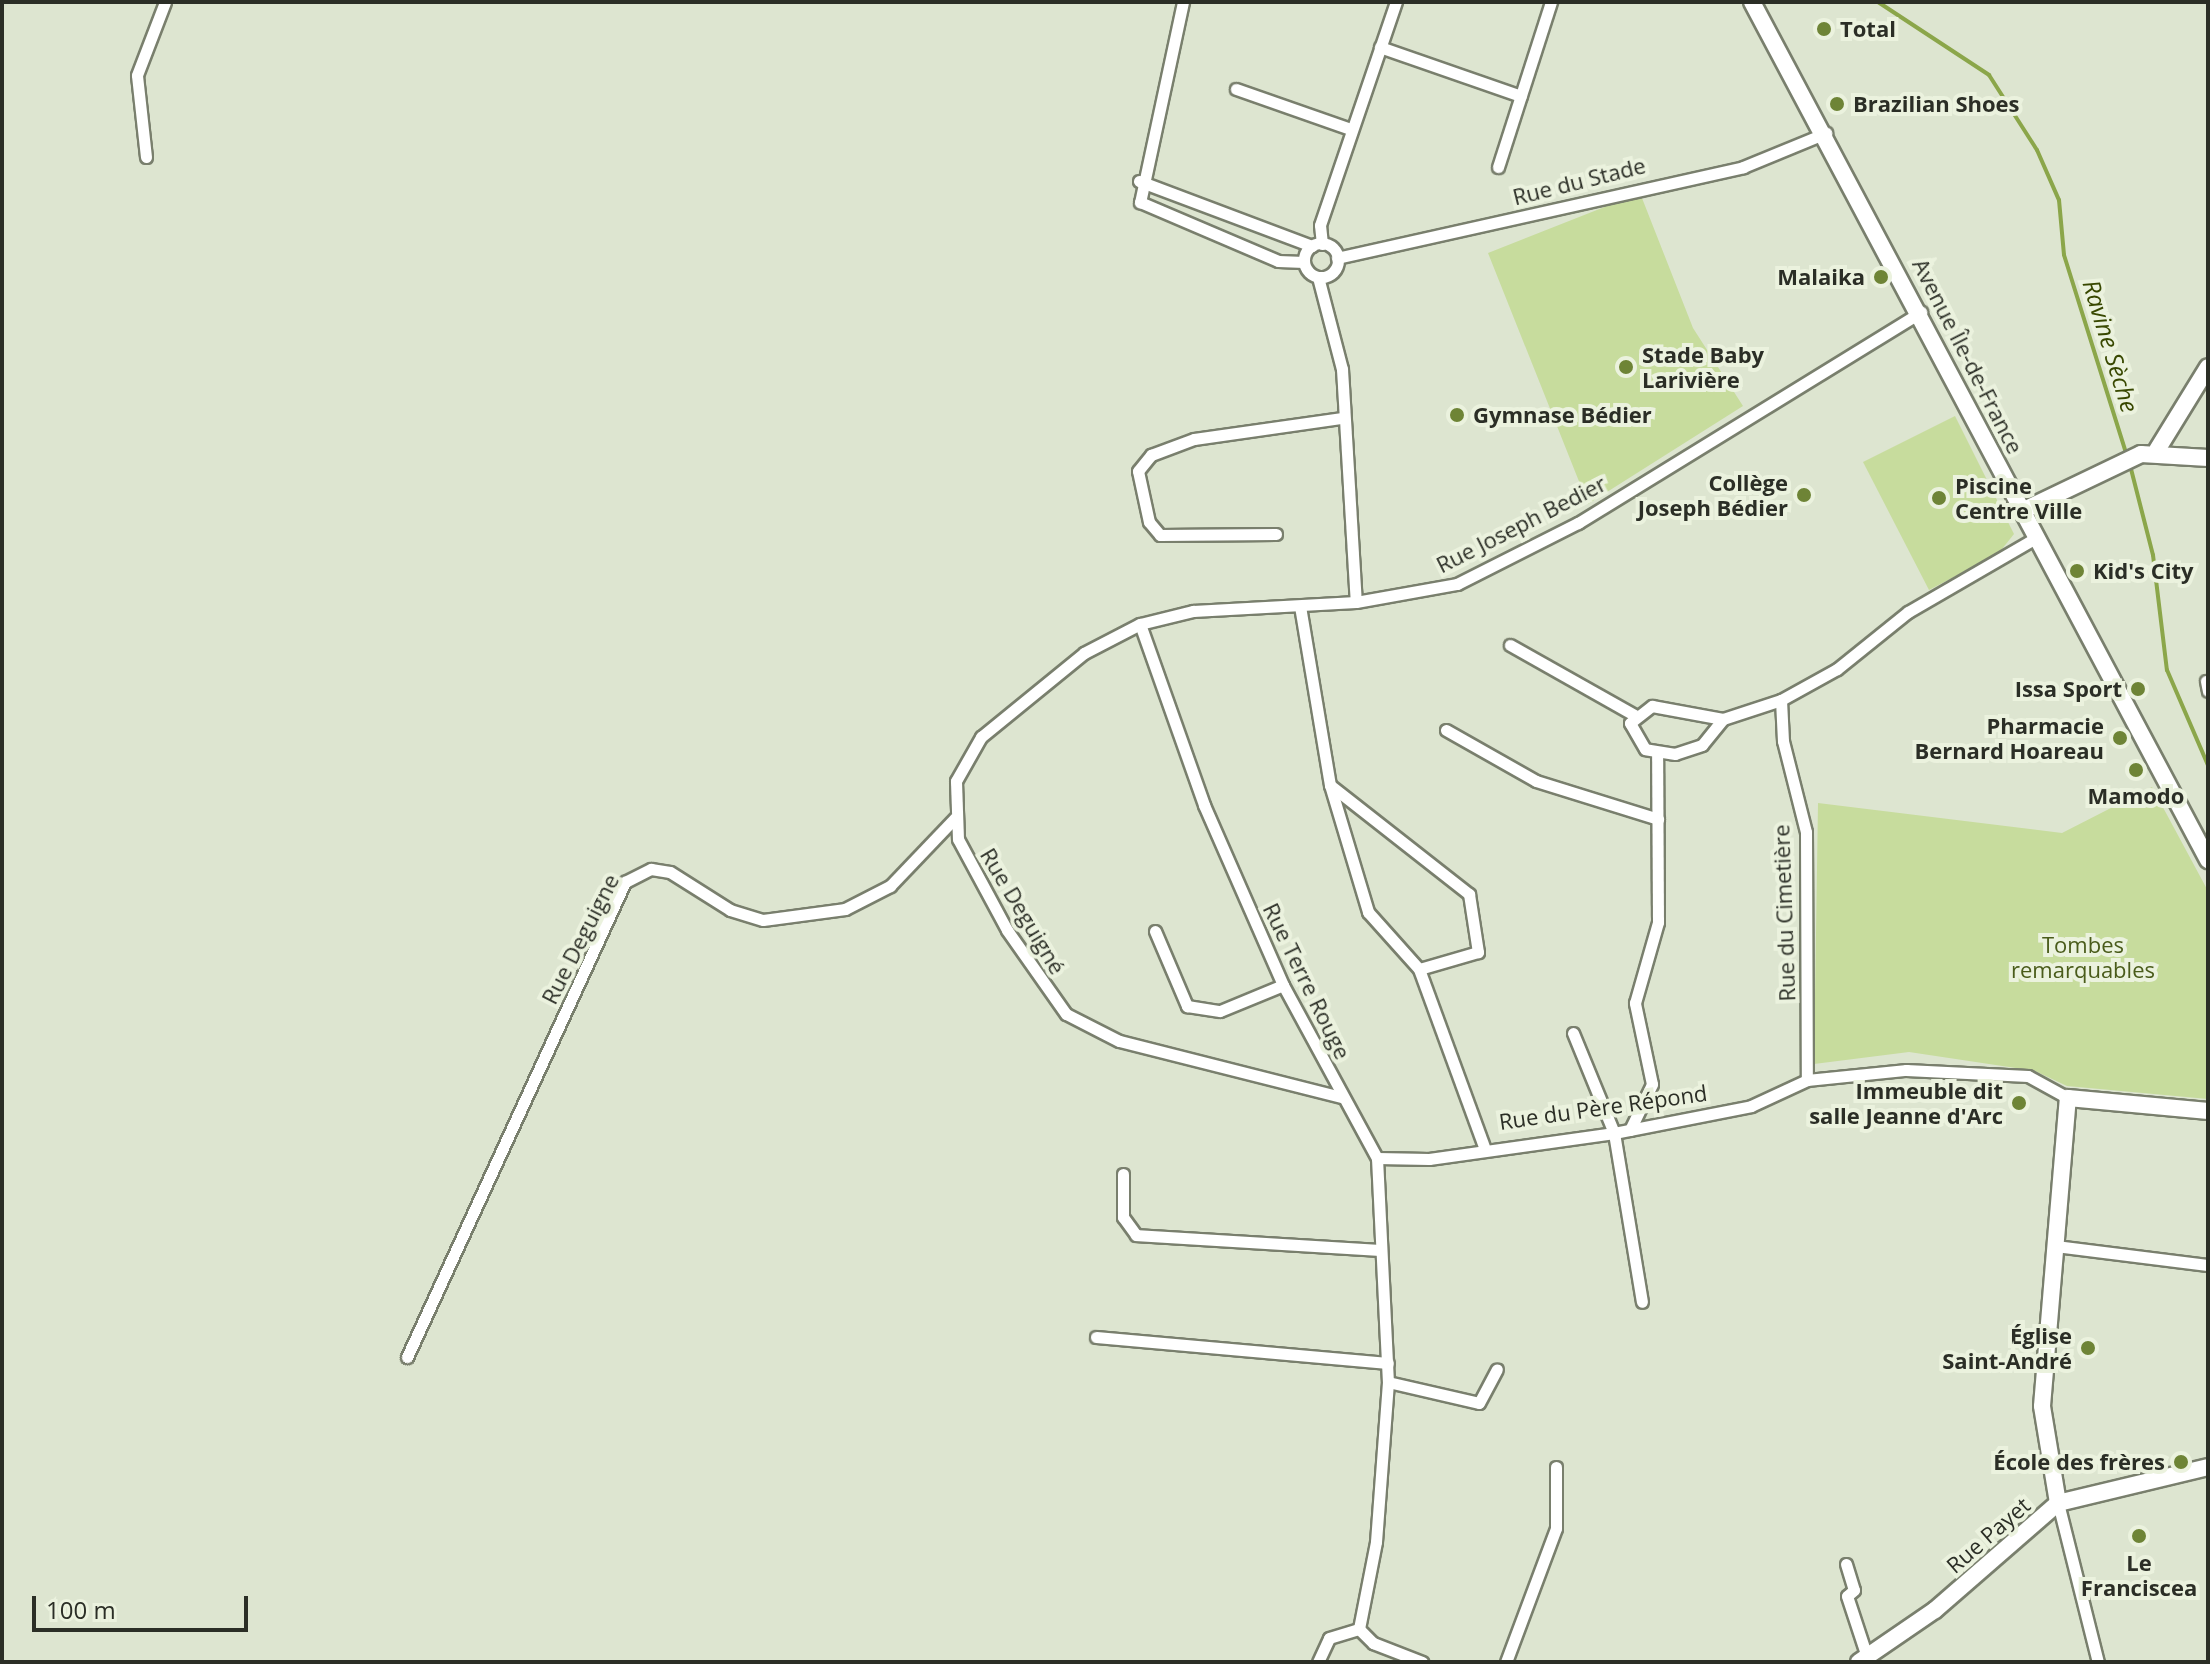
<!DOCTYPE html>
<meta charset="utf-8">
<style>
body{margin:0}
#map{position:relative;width:2210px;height:1664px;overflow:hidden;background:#dde5d0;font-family:"Open Sans",sans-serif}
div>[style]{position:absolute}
.green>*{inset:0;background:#c7dc9d}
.stream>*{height:4px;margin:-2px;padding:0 2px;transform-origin:2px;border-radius:2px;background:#8ba64a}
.roads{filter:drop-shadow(2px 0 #797f6d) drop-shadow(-2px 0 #797f6d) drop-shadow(0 2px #797f6d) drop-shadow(0 -2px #797f6d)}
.street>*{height:11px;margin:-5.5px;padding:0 5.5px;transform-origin:5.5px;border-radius:5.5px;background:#fff}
.street>.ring{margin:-5.5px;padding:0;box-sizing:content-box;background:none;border:11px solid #fff;border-radius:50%}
.secondary>*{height:16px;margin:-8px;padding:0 8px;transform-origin:8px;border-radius:8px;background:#fff}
.dots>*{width:22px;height:22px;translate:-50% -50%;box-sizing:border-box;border:4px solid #ebf2de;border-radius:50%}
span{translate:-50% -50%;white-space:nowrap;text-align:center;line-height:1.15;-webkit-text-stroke:8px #ebf2de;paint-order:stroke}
.poi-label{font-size:22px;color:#2b2e26;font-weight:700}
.left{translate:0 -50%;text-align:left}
.right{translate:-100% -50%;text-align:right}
.street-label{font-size:22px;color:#2b2e26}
.park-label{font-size:22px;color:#4a5c1b}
.water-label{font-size:24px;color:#384800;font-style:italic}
.frame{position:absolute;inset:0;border:4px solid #2b2e26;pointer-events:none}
.scale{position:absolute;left:32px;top:1596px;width:216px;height:36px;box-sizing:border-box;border:4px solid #2b2e26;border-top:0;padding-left:10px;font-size:24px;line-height:28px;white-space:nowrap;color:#2b2e26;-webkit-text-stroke:6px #ebf2de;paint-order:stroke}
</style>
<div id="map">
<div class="green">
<i style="clip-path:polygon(1640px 193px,1693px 328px,1743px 406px,1588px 504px,1488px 253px)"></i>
<i style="clip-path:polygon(1955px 416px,2014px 534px,1998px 554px,1929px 590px,1863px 462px)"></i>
<i style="clip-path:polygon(2152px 787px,2208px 891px,2208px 1099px,2067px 1086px,2035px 1071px,1909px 1052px,1814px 1064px,1818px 803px,2062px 833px)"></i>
</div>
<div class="stream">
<i style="left:1878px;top:2px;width:133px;rotate:33.3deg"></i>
<i style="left:1989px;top:75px;width:89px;rotate:57.4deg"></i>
<i style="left:2037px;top:150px;width:55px;rotate:66.3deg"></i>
<i style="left:2059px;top:200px;width:55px;rotate:84.8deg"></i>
<i style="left:2064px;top:255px;width:211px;rotate:72.6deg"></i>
<i style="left:2130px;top:465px;width:93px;rotate:75.7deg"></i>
<i style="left:2153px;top:555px;width:116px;rotate:83.1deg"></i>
<i style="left:2167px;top:670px;width:103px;rotate:66.7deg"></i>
</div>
<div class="roads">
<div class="street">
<i style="left:1183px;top:2px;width:205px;rotate:102.1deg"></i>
<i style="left:1140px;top:202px;width:150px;rotate:23.1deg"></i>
<i style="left:1278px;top:261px;width:26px;rotate:2deg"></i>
<i style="left:1380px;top:47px;width:149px;rotate:19.2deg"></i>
<i style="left:1236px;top:89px;width:121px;rotate:19.3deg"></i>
<i style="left:146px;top:157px;width:82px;rotate:-96.3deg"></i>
<i style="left:137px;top:75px;width:78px;rotate:-69deg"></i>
<i style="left:1498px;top:167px;width:173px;rotate:-72.2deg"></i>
<i style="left:1139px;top:181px;width:185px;rotate:20.6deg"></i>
<i class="ring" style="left:1304px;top:243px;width:23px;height:23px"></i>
<i style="left:1322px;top:244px;width:19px;rotate:-96deg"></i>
<i style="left:1320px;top:225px;width:236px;rotate:-71.2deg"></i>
<i style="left:1337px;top:258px;width:416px;rotate:-12.6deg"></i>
<i style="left:1743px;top:167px;width:90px;rotate:-22.3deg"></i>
<i style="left:1318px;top:277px;width:95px;rotate:75.4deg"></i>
<i style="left:1342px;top:369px;width:233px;rotate:86.6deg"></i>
<i style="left:1276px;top:534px;width:116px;rotate:179.5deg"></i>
<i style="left:1160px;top:535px;width:17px;rotate:-130deg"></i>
<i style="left:1149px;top:522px;width:52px;rotate:-102.2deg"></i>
<i style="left:1138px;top:471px;width:21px;rotate:-51deg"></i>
<i style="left:1151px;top:455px;width:46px;rotate:-20.4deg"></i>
<i style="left:1194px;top:439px;width:148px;rotate:-8.1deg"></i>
<i style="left:1300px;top:606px;width:181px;rotate:80.5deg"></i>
<i style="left:1330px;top:785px;width:133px;rotate:73.3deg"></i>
<i style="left:1368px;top:912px;width:76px;rotate:48.2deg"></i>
<i style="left:1419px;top:969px;width:189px;rotate:69.9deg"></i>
<i style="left:1140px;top:624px;width:192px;rotate:70.5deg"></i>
<i style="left:1204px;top:805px;width:197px;rotate:66.3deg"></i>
<i style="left:1283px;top:985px;width:197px;rotate:61.5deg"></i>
<i style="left:1377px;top:1158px;width:224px;rotate:87.2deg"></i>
<i style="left:1388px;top:1382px;width:160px;rotate:94.3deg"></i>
<i style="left:1376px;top:1542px;width:89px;rotate:101.1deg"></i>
<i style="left:1510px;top:645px;width:142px;rotate:29.4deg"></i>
<i style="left:2206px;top:681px;width:10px;rotate:79deg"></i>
<i style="left:1781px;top:700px;width:41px;rotate:87.2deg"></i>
<i style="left:1783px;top:741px;width:94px;rotate:75.8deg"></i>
<i style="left:1806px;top:832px;width:248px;rotate:89.8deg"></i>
<i style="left:1723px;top:719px;width:33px;rotate:129deg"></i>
<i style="left:1702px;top:745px;width:28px;rotate:162deg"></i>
<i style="left:1675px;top:754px;width:30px;rotate:-171deg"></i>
<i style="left:1645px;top:749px;width:30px;rotate:-120deg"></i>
<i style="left:1630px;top:723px;width:28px;rotate:-38deg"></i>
<i style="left:1652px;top:706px;width:72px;rotate:10.4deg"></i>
<i style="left:1723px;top:719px;width:61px;rotate:-18.1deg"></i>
<i style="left:1781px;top:700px;width:64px;rotate:-29deg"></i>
<i style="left:1837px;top:669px;width:91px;rotate:-38.8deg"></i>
<i style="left:1908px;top:612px;width:146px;rotate:-30.1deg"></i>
<i style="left:1446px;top:730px;width:103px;rotate:29.5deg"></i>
<i style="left:1536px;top:781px;width:128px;rotate:17.3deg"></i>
<i style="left:1330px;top:785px;width:177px;rotate:38.1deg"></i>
<i style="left:1469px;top:894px;width:59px;rotate:81.2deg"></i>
<i style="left:1478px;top:952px;width:61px;rotate:163.9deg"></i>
<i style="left:1155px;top:931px;width:82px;rotate:66.9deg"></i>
<i style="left:1187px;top:1006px;width:33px;rotate:9deg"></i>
<i style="left:1220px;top:1011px;width:68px;rotate:-22.4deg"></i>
<i style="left:1573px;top:1033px;width:108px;rotate:67.7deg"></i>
<i style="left:1614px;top:1133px;width:171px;rotate:80.6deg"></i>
<i style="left:1341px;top:1097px;width:229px;rotate:-165.8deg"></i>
<i style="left:1119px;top:1041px;width:59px;rotate:-153deg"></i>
<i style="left:1066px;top:1014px;width:103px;rotate:-125.1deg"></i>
<i style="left:1007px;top:930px;width:103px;rotate:-118.3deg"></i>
<i style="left:958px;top:839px;width:58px;rotate:-92deg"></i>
<i style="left:956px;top:781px;width:51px;rotate:-60.4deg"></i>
<i style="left:981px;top:737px;width:133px;rotate:-39.2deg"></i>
<i style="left:1084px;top:653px;width:63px;rotate:-27.4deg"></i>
<i style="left:1140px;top:624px;width:55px;rotate:-13.8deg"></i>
<i style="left:1193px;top:611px;width:163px;rotate:-3.2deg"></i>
<i style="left:1356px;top:602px;width:103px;rotate:-10.1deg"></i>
<i style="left:1457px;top:584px;width:136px;rotate:-26.8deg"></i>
<i style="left:1578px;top:523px;width:403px;rotate:-31.6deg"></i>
<i style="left:1630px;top:1130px;width:51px;rotate:-64.4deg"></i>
<i style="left:1652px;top:1084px;width:83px;rotate:-101.9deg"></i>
<i style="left:1635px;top:1003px;width:84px;rotate:-74.1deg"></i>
<i style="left:1658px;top:922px;width:169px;rotate:-90.3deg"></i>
<i style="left:1377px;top:1158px;width:52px;rotate:1.1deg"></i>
<i style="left:1429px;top:1159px;width:187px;rotate:-8deg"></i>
<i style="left:1614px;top:1133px;width:140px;rotate:-11.1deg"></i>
<i style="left:1751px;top:1106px;width:62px;rotate:-24.9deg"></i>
<i style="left:1807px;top:1080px;width:100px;rotate:-5.8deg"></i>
<i style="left:1906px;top:1070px;width:122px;rotate:2.8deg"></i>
<i style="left:2028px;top:1076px;width:46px;rotate:28.8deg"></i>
<i style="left:1123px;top:1174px;width:43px;rotate:90deg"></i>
<i style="left:1123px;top:1217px;width:22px;rotate:54deg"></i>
<i style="left:1136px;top:1235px;width:243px;rotate:3.5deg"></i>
<i style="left:2055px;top:1246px;width:154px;rotate:7.1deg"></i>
<i style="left:1096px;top:1337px;width:293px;rotate:5.1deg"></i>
<i style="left:407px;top:1357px;width:523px;rotate:-65.35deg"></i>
<i style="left:625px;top:882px;width:29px;rotate:-27deg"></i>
<i style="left:651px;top:869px;width:19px;rotate:9deg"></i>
<i style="left:670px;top:872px;width:71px;rotate:32.3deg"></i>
<i style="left:730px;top:910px;width:34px;rotate:17deg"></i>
<i style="left:763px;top:920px;width:83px;rotate:-7.6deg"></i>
<i style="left:845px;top:909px;width:51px;rotate:-27.1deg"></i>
<i style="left:890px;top:886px;width:94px;rotate:-46.3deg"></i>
<i style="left:1388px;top:1382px;width:93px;rotate:13deg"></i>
<i style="left:1479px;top:1403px;width:38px;rotate:-62deg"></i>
<i style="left:2058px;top:1503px;width:164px;rotate:75.9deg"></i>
<i style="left:1846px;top:1564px;width:27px;rotate:73deg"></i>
<i style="left:1854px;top:1590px;width:9px;rotate:139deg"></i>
<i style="left:1847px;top:1596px;width:64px;rotate:71.8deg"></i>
<i style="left:1359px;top:1629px;width:20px;rotate:45deg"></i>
<i style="left:1373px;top:1643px;width:53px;rotate:21.2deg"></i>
<i style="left:1318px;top:1662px;width:26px;rotate:-65deg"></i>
<i style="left:1329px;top:1638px;width:31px;rotate:-17deg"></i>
<i style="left:1506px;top:1662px;width:143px;rotate:-69.5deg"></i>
<i style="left:1556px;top:1528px;width:61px;rotate:-90deg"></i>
</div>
<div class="secondary">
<i style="left:1752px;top:2px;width:972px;rotate:62.01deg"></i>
<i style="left:2157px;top:450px;width:97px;rotate:-58.4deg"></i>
<i style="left:2022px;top:511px;width:132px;rotate:-25.6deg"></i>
<i style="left:2141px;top:454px;width:67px;rotate:3.4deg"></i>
<i style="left:2058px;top:1503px;width:98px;rotate:-99.4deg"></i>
<i style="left:2042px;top:1406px;width:309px;rotate:-85.2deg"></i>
<i style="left:2068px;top:1098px;width:141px;rotate:5.3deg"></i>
<i style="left:1859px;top:1662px;width:92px;rotate:-34.4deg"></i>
<i style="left:1935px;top:1610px;width:163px;rotate:-41deg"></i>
<i style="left:2058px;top:1503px;width:154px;rotate:-13.5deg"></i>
</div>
</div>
<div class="dots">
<i style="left:1824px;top:29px;background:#6e8436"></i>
<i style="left:1837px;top:104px;background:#6e8436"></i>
<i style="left:1881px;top:277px;background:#6e8436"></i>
<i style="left:1626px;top:367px;background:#6e8436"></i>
<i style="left:1457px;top:415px;background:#6e8436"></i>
<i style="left:1804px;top:495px;background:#6e8436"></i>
<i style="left:1939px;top:498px;background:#6e8436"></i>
<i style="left:2077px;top:571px;background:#6e8436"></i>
<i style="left:2138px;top:689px;background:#6e8436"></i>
<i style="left:2120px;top:738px;background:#6e8436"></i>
<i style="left:2136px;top:770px;background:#6e8436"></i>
<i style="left:2019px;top:1103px;background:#6e8436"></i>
<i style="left:2088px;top:1348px;background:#6e8436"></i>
<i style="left:2181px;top:1462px;background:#6e8436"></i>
<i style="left:2139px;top:1536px;background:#6e8436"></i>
</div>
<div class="poi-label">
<span class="left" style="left:1840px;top:29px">Total</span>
<span class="left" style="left:1853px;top:104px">Brazilian Shoes</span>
<span class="right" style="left:1865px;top:277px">Malaika</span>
<span class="left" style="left:1642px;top:367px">Stade Baby<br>Larivière</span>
<span class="left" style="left:1473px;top:415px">Gymnase Bédier</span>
<span class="right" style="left:1788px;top:495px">Collège<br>Joseph Bédier</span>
<span class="left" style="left:1955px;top:498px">Piscine<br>Centre Ville</span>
<span class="left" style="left:2093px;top:571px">Kid's City</span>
<span class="right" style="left:2122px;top:689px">Issa Sport</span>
<span class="right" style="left:2104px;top:738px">Pharmacie<br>Bernard Hoareau</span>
<span style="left:2136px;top:796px">Mamodo</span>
<span class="right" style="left:2003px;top:1103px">Immeuble dit<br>salle Jeanne d'Arc</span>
<span class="right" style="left:2072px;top:1348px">Église<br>Saint-André</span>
<span class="right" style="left:2165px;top:1462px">École des frères</span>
<span style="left:2139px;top:1575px">Le<br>Franciscea</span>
</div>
<div class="street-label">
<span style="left:1579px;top:181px;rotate:-14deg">Rue du Stade</span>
<span style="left:1968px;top:356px;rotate:63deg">Avenue Île-de-France</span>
<span style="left:1521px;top:524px;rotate:-27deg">Rue Joseph Bedier</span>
<span style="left:1023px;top:911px;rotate:59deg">Rue Deguigné</span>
<span style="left:1784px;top:913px;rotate:-92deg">Rue du Cimetière</span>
<span style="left:580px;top:939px;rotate:-63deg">Rue Deguigne</span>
<span style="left:1307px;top:981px;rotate:64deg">Rue Terre Rouge</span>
<span style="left:1603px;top:1107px;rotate:-8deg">Rue du Père Répond</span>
<span style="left:1988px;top:1535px;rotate:-41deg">Rue Payet</span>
</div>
<div class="park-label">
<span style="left:2083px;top:957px">Tombes<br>remarquables</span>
</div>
<div class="water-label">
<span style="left:2111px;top:346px;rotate:73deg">Ravine Sèche</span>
</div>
<div class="frame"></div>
<div class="scale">100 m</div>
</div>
